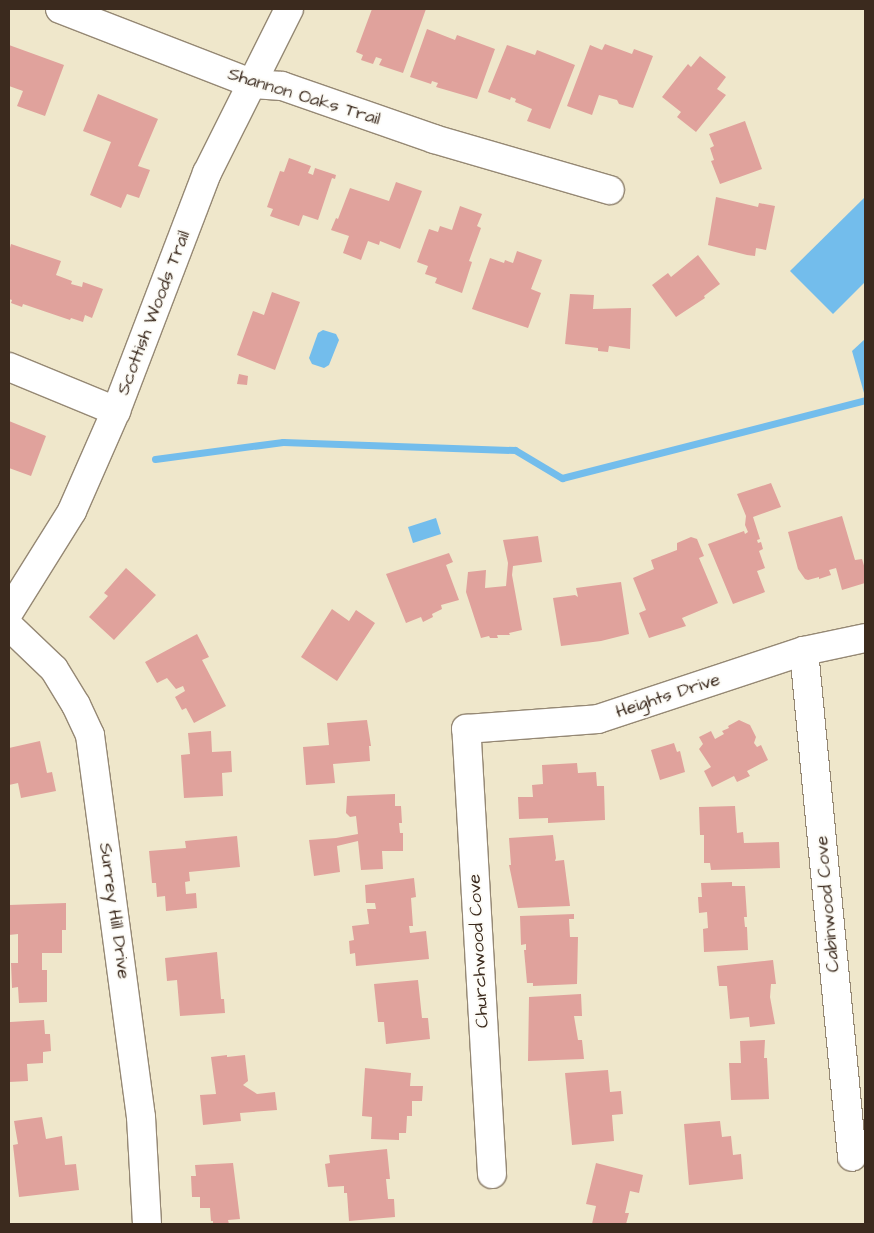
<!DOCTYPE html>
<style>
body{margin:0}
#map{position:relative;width:874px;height:1233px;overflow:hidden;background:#efe7cb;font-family:"Architects Daughter",sans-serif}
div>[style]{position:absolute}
.water>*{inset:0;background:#73bdec}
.stream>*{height:7px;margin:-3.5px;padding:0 3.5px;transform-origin:3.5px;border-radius:3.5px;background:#73bdec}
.building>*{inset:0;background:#e0a29c}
.roads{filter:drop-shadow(1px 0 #958874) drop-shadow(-1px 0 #958874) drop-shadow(0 1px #958874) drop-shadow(0 -1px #958874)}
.minor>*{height:28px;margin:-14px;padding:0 14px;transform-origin:14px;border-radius:14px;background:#fff}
span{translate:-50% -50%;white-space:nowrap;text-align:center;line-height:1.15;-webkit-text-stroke:4px #fdfcf7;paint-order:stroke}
.street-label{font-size:18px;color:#3b2a1e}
.frame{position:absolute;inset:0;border:10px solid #3b2a1e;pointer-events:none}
</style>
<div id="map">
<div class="water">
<i style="clip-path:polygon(865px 197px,865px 282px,833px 314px,790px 271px)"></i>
<i style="clip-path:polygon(323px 330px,336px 334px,339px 340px,329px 365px,324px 368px,312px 364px,309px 358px,318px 333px)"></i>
<i style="clip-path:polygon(865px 339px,865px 393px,864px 393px,852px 351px)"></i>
<i style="clip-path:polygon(436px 518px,441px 534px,413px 543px,408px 527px)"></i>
</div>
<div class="stream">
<i style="left:155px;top:459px;width:129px;rotate:-7.6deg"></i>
<i style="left:283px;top:442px;width:232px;rotate:2deg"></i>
<i style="left:515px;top:450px;width:55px;rotate:30.8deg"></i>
<i style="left:562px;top:478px;width:313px;rotate:-14.4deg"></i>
</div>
<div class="building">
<i style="clip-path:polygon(372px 9px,426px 9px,403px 73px,379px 65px,382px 59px,376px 57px,373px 64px,361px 60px,363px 55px,356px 52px)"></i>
<i style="clip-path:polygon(427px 29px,455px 40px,457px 35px,495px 49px,477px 99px,436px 87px,438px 83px,432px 81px,431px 84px,410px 77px)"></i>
<i style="clip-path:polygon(605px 44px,632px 54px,634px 49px,653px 56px,633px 108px,619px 104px,617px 100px,599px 95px,592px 115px,567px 106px,590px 45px,602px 50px)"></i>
<i style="clip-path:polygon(9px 45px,64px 65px,45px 116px,17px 106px,23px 91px,9px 86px)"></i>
<i style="clip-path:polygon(507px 45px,535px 55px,537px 50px,575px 65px,550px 129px,527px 121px,532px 109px,515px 102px,516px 99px,511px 97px,510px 100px,488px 92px)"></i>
<i style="clip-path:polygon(700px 56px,726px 77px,717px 89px,726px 95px,696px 132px,677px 117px,681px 112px,662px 97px,688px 64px,691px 67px)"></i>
<i style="clip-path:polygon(98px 94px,158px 119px,138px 166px,150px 170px,139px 198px,127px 194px,121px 208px,90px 195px,111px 142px,83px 131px)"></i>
<i style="clip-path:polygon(745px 121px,762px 169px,720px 184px,711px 161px,714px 160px,710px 148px,714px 146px,709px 134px)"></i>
<i style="clip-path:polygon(289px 158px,311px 166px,308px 173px,313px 175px,315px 168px,336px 175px,335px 179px,332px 178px,318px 220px,303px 215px,299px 226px,270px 216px,273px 209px,267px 207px,280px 171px,284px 172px)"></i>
<i style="clip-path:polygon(396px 182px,422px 191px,400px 249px,380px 241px,379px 245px,368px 241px,361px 260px,343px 253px,349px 236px,331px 230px,336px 218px,338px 219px,350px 188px,389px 201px)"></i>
<i style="clip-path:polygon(716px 197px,758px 207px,759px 203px,775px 206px,766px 250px,756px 248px,755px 256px,747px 255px,708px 245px)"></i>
<i style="clip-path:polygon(460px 206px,482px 214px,477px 226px,481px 228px,469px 261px,472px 262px,462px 293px,435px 283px,437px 278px,425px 274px,428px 266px,417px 262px,429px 229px,438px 232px,440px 226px,452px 230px)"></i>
<i style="clip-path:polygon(11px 244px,61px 261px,56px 275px,72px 281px,71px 284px,82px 287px,83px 282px,103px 289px,92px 318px,85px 315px,83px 322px,71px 318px,70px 320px,23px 304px,22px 307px,11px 303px,12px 300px,9px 299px,9px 252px)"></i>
<i style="clip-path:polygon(517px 251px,542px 260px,531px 289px,541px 293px,528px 328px,472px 309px,490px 258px,504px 263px,505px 260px,513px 263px)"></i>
<i style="clip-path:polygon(698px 255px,720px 284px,704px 296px,705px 298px,676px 317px,652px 285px,668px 273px,671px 277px)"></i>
<i style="clip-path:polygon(272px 292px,300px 302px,275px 370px,237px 355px,253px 311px,264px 315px)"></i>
<i style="clip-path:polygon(570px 294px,594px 295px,593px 309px,631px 308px,630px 349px,609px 346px,608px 352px,598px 351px,598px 348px,565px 344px)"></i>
<i style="clip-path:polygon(239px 374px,248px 376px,247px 385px,237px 384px)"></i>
<i style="clip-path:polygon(9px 421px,46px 436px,31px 476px,9px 468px)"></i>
<i style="clip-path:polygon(771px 483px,781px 507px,753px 517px,760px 539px,757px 540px,758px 543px,761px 542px,763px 549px,759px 551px,765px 568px,757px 571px,765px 592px,733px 604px,708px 544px,744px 531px,745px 534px,748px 532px,745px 525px,746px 516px,737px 494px)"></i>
<i style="clip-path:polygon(842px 516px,855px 560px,862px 559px,865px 569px,865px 583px,842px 590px,836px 568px,829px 570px,831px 575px,819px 579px,819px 577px,808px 580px,805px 579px,798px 569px,788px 532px)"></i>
<i style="clip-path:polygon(538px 536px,542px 562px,513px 566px,512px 575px,522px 630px,509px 633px,510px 635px,497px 635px,498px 638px,490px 638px,489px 636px,481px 638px,466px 592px,468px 572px,486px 570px,485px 588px,506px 586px,508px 563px,503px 540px)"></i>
<i style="clip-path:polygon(691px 537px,697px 539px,704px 556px,699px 558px,718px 603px,682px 618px,686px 626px,649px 638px,639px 613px,646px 610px,633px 578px,654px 569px,651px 560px,677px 550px,677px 543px)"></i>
<i style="clip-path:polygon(449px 553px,453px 562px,446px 565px,459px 600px,441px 605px,442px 609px,432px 614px,433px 617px,423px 622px,421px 617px,406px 623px,386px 574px)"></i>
<i style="clip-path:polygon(126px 568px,156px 595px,114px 640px,89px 617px,108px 596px,104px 593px)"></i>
<i style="clip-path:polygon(621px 582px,629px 634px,601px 641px,561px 646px,553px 598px,575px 595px,578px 597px,576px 588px)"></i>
<i style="clip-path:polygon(332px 609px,349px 621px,356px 610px,375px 623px,337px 681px,301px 657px)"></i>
<i style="clip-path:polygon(197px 634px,209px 657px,202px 660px,226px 706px,194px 723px,186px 708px,182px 710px,175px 697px,185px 691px,183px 686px,176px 689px,167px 678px,157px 683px,145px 662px)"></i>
<i style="clip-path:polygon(367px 720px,371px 746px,369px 746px,370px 761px,333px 764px,335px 783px,306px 785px,303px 747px,329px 745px,327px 723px)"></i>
<i style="clip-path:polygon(739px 720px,750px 725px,756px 737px,754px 743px,757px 747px,761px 745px,768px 760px,747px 771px,750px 776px,737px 782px,734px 776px,712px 787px,704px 771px,711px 767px,699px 749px,703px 744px,699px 737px,711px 731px,715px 739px,724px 734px,722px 731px,729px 728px,728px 726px)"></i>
<i style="clip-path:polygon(211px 731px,212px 752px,231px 751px,232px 772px,222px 773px,223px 796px,184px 798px,181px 755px,190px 754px,188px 733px)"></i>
<i style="clip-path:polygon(40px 741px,47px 773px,52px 772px,56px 791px,21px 798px,18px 783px,9px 785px,9px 748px)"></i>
<i style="clip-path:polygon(674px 743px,677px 752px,680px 751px,685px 772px,660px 780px,651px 750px)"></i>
<i style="clip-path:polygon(577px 763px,578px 773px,596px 772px,597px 786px,604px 786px,605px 820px,548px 823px,548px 818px,519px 819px,518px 797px,533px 797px,532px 785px,543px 784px,542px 765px)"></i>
<i style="clip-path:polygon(395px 794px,395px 806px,401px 806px,402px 823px,399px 823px,400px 833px,403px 833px,403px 851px,382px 851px,383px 869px,361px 870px,358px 841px,337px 846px,340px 872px,314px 876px,309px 840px,336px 838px,358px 834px,356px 816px,350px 817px,346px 813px,347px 796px)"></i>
<i style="clip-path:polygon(735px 806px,737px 833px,743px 832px,744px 843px,779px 842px,780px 868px,711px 870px,710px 863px,704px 863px,704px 835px,700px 835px,699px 807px)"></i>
<i style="clip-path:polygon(553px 835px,556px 858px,555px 861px,564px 860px,570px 906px,518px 908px,509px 865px,511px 865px,509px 838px)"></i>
<i style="clip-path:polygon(237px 836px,240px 867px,189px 872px,190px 881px,185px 882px,186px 894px,196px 893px,197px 908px,166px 911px,165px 896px,157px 897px,156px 883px,152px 883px,149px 851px,186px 848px,185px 841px)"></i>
<i style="clip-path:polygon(414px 878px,416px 897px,411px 898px,413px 926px,409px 926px,410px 933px,426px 931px,429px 959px,356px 966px,355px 953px,350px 954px,349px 941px,354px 940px,352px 926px,369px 924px,367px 909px,376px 909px,375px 903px,366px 903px,365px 885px)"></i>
<i style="clip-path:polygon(732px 882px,732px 886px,745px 886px,747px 917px,744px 917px,745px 927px,747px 927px,748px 950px,704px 952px,703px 929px,708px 928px,707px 912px,699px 913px,698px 897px,702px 897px,701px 883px)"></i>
<i style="clip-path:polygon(66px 903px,66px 930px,62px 930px,62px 953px,42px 953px,42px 970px,47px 970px,47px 1002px,19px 1003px,18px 987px,12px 988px,11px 963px,18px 963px,18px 934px,9px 935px,9px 905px)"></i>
<i style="clip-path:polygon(574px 914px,574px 919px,569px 919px,570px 937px,578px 937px,577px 984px,533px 986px,533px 983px,527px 983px,524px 950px,526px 950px,526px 944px,521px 945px,520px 916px)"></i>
<i style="clip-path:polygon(217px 952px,221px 999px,224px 999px,225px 1013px,180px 1016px,177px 980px,167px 981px,165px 958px)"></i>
<i style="clip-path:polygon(773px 960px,776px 984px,771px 984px,770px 997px,775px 1024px,750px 1027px,749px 1017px,730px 1019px,727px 986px,719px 986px,717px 966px)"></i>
<i style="clip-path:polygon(418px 980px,422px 1018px,428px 1018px,430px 1039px,386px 1044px,384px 1022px,378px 1022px,374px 984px)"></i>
<i style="clip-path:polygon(581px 994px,582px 1016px,574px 1016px,578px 1040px,582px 1040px,584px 1059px,528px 1061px,529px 997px)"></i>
<i style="clip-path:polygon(44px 1020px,45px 1034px,50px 1034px,51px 1051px,43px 1052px,43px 1063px,27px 1064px,28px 1081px,9px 1082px,10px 1022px)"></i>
<i style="clip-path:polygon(765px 1040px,764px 1058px,767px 1058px,769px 1099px,731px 1100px,729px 1063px,741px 1063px,740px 1041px)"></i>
<i style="clip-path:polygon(227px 1055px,227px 1057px,245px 1055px,248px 1081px,243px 1085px,257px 1094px,275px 1092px,277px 1110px,240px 1113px,241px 1121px,203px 1125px,200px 1095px,216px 1094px,211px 1057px)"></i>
<i style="clip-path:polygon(365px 1068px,411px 1073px,410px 1086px,423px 1086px,422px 1101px,412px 1101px,412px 1116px,407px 1116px,406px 1133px,399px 1133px,399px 1140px,371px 1139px,372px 1117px,362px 1116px)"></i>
<i style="clip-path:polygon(608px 1070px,610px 1092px,621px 1091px,623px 1114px,612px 1115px,614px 1141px,572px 1145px,565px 1073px)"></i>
<i style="clip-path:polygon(42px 1117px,46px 1139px,62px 1136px,65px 1165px,76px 1164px,79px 1190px,19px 1197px,13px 1145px,18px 1144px,14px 1121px)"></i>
<i style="clip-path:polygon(720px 1121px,722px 1137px,731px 1136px,733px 1155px,741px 1154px,743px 1179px,689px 1185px,684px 1124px)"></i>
<i style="clip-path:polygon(387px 1149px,390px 1179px,386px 1179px,388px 1199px,394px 1199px,395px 1217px,349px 1221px,347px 1193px,344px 1193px,344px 1186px,328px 1187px,325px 1164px,330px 1163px,329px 1155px)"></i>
<i style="clip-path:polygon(233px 1163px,240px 1219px,228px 1220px,229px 1224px,213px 1224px,213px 1221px,211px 1221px,210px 1208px,200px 1208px,200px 1197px,192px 1197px,191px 1176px,196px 1176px,195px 1165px)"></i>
<i style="clip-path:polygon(596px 1163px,643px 1175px,639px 1193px,630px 1191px,625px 1213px,629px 1213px,626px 1224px,592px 1224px,596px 1206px,586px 1204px)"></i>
</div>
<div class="roads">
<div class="minor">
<i style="left:60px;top:9px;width:207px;rotate:21.2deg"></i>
<i style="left:253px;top:84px;width:29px;rotate:4deg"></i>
<i style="left:282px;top:86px;width:161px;rotate:19.2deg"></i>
<i style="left:434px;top:139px;width:183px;rotate:16.2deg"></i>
<i style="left:9px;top:367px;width:116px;rotate:22.4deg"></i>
<i style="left:9px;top:612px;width:119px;rotate:-58deg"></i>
<i style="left:72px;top:511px;width:109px;rotate:-66.3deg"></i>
<i style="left:116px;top:411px;width:255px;rotate:-69.1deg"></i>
<i style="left:207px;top:173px;width:183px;rotate:-63.4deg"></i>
<i style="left:9px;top:626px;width:62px;rotate:43.7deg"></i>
<i style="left:54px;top:669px;width:42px;rotate:58.6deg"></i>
<i style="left:76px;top:705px;width:33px;rotate:65deg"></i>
<i style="left:90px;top:735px;width:385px;rotate:82.4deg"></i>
<i style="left:141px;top:1117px;width:107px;rotate:86.8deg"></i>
<i style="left:804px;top:651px;width:508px;rotate:84.58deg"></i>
<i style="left:492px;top:1174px;width:446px;rotate:-93.3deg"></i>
<i style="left:466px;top:729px;width:132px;rotate:-4.3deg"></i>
<i style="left:598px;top:719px;width:217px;rotate:-18.3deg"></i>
<i style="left:804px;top:651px;width:62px;rotate:-12deg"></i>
</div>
</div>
<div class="street-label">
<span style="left:304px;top:97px;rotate:17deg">Shannon Oaks Trail</span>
<span style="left:154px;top:313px;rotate:-69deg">Scottish Woods Trail</span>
<span style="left:668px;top:696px;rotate:-18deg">Heights Drive</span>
<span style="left:828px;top:904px;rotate:-95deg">Cabinwood Cove</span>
<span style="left:114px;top:911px;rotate:82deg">Surrey Hill Drive</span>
<span style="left:479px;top:951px;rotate:-93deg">Churchwood Cove</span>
</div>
<div class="frame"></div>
</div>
